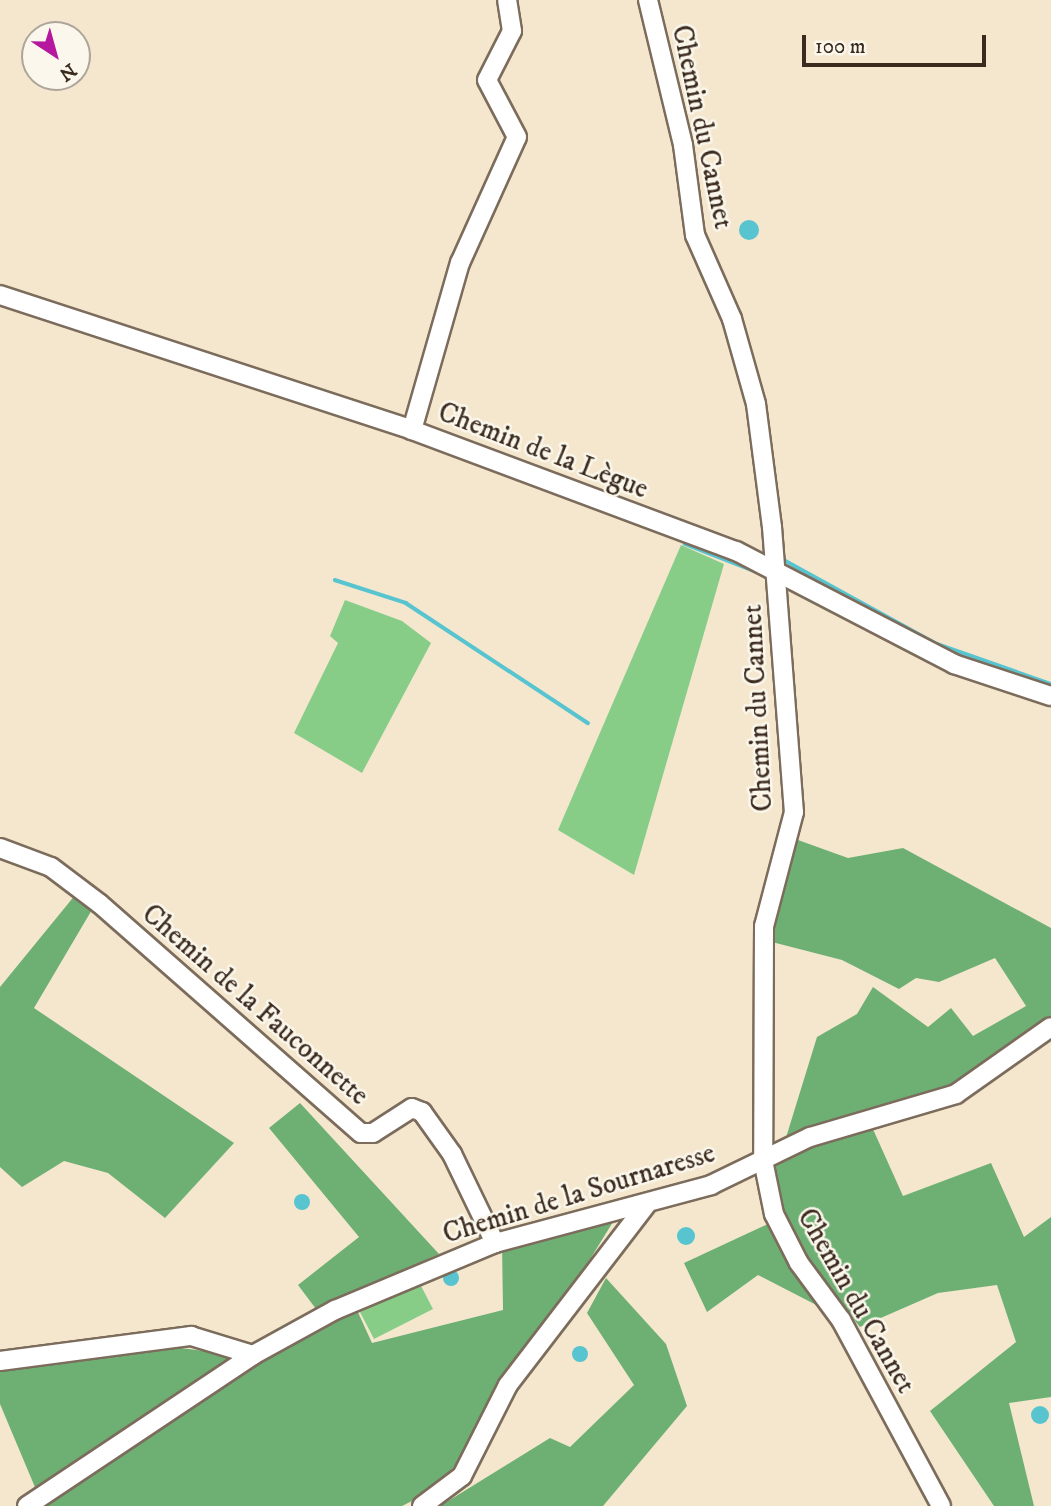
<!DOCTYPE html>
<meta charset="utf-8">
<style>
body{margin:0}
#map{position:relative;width:1051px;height:1506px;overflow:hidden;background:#f4e7ce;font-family:"IM FELL DW Pica",serif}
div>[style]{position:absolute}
.green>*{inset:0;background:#88cd87}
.forest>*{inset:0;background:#6eb074}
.water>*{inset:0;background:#57c4cf}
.round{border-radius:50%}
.stream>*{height:3.5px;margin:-1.75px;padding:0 1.75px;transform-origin:1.75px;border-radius:1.75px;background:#57c4cf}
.roads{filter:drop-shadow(2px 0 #7c6c5c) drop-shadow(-2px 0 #7c6c5c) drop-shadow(0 2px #7c6c5c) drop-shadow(0 -2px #7c6c5c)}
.minor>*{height:18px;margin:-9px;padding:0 9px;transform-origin:9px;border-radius:9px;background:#fff}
span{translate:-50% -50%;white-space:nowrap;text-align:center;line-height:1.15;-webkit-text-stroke:5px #fbf7ec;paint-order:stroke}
.street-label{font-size:28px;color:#3b2a1e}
.north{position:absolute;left:21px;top:21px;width:70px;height:70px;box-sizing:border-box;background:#fbf7ec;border:2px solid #aea59a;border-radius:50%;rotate:144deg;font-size:19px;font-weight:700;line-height:28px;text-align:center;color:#3b2a1e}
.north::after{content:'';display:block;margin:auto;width:24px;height:32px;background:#b5179e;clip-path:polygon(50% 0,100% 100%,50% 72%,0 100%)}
.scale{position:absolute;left:802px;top:35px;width:184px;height:32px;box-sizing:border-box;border:4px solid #3b2a1e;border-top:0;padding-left:9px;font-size:21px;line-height:24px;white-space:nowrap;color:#3b2a1e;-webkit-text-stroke:5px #fbf7ec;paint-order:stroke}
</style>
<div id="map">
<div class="green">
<i style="clip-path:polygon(681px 545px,724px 564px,634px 875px,558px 830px)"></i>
<i style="clip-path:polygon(345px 600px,402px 621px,431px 643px,362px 773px,294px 733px,338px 643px,330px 636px)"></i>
<i style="clip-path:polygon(419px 1282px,433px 1309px,374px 1339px,360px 1312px)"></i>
</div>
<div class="forest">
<i style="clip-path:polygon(798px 840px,848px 858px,903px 848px,1051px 928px,1051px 1021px,985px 1072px,915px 1105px,784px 1144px,817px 1037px,857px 1014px,873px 987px,928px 1027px,951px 1008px,973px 1036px,1026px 1006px,995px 958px,939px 982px,916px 978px,899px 989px,842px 960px,772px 942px,770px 928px)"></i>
<i style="clip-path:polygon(76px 894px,93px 908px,34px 1008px,234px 1143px,165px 1218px,108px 1173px,64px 1161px,22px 1187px,0 1167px,0 987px)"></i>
<i style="clip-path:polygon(300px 1103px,439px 1254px,316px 1309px,298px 1285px,359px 1237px,269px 1128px)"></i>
<i style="clip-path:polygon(872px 1127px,903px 1196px,991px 1163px,1024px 1237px,1051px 1217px,1051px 1397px,1009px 1403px,1034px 1506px,994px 1506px,930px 1411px,1016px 1342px,997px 1285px,938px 1293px,860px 1327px,805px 1260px,786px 1220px,772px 1175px,782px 1153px)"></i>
<i style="clip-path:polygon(616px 1217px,565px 1300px,501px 1377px,464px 1457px,428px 1493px,402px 1506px,44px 1506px,266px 1356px,356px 1308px,372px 1343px,503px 1310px,502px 1244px)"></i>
<i style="clip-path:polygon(770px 1223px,826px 1310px,758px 1275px,707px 1312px,684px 1263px)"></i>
<i style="clip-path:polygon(606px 1278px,666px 1344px,687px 1406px,603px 1506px,440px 1506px,550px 1438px,570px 1447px,634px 1385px,587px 1313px)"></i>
<i style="clip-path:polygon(174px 1347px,234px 1355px,37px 1492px,0 1404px,0 1368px)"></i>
</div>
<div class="water">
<i class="round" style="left:739px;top:220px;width:20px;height:20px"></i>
<i class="round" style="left:294px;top:1194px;width:16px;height:16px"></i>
<i class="round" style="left:677px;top:1227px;width:18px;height:18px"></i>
<i class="round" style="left:443px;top:1270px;width:16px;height:16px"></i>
<i class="round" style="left:572px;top:1346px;width:16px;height:16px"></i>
<i class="round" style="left:1031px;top:1406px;width:18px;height:18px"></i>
</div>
<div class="stream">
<i style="left:685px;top:544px;width:88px;rotate:21.3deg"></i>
<i style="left:784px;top:560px;width:175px;rotate:28.8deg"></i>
<i style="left:937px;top:644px;width:121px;rotate:19.3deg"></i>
<i style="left:335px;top:580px;width:75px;rotate:17.9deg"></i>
<i style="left:406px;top:603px;width:218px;rotate:33.4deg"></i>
<i style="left:912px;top:652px;width:17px;rotate:28deg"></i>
<i style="left:986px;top:684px;width:27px;rotate:17deg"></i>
</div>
<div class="roads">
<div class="minor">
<i style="left:648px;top:0;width:149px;rotate:76.4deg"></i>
<i style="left:683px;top:145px;width:91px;rotate:82.4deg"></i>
<i style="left:695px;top:235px;width:92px;rotate:66.2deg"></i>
<i style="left:732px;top:319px;width:88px;rotate:74.2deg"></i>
<i style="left:756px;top:404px;width:124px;rotate:82.6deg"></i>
<i style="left:772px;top:527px;width:286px;rotate:85.6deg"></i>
<i style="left:794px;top:812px;width:118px;rotate:104.7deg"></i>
<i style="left:764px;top:926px;width:234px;rotate:90.2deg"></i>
<i style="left:763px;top:1160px;width:55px;rotate:78.5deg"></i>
<i style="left:774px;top:1214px;width:55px;rotate:63deg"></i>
<i style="left:799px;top:1263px;width:71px;rotate:53.6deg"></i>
<i style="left:841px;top:1320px;width:211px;rotate:61.7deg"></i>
<i style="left:0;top:295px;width:434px;rotate:18.1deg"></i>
<i style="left:412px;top:430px;width:346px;rotate:20.5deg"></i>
<i style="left:736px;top:551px;width:246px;rotate:27.4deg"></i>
<i style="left:954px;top:664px;width:102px;rotate:18.3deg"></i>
<i style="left:412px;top:430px;width:174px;rotate:-74deg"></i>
<i style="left:460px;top:263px;width:138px;rotate:-65.7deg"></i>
<i style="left:517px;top:137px;width:64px;rotate:-117.8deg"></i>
<i style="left:487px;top:80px;width:55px;rotate:-63deg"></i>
<i style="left:512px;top:31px;width:31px;rotate:-99deg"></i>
<i style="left:0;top:848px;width:54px;rotate:20.4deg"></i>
<i style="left:51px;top:867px;width:61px;rotate:37.1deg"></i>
<i style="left:100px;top:904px;width:347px;rotate:41.3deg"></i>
<i style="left:361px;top:1133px;width:12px"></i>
<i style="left:373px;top:1133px;width:46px;rotate:-32.7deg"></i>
<i style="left:412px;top:1108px;width:11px;rotate:22deg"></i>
<i style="left:422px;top:1112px;width:52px;rotate:54.5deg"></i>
<i style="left:452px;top:1154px;width:99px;rotate:64.2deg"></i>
<i style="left:0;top:1361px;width:193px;rotate:-7.5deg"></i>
<i style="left:191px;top:1336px;width:65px;rotate:17deg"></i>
<i style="left:27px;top:1506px;width:272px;rotate:-33.7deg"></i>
<i style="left:253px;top:1355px;width:94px;rotate:-28.8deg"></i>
<i style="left:335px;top:1310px;width:173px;rotate:-22.7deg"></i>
<i style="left:495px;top:1243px;width:224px;rotate:-15deg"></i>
<i style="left:711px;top:1185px;width:110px;rotate:-25.9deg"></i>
<i style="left:810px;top:1137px;width:152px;rotate:-16.4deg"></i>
<i style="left:956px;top:1094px;width:116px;rotate:-35.2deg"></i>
<i style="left:422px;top:1506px;width:50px;rotate:-36.9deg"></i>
<i style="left:462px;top:1476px;width:102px;rotate:-63.2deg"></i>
<i style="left:508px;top:1385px;width:227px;rotate:-52.5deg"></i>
</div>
</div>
<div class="street-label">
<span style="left:702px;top:127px;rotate:78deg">Chemin du Cannet</span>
<span style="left:543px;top:451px;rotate:21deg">Chemin de la Lègue</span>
<span style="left:758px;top:708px;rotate:-93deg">Chemin du Cannet</span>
<span style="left:255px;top:1005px;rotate:41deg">Chemin de la Fauconnette</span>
<span style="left:579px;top:1194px;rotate:-17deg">Chemin de la Sournaresse</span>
<span style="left:856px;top:1301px;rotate:60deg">Chemin du Cannet</span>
</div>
<div class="north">N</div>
<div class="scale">100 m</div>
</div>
